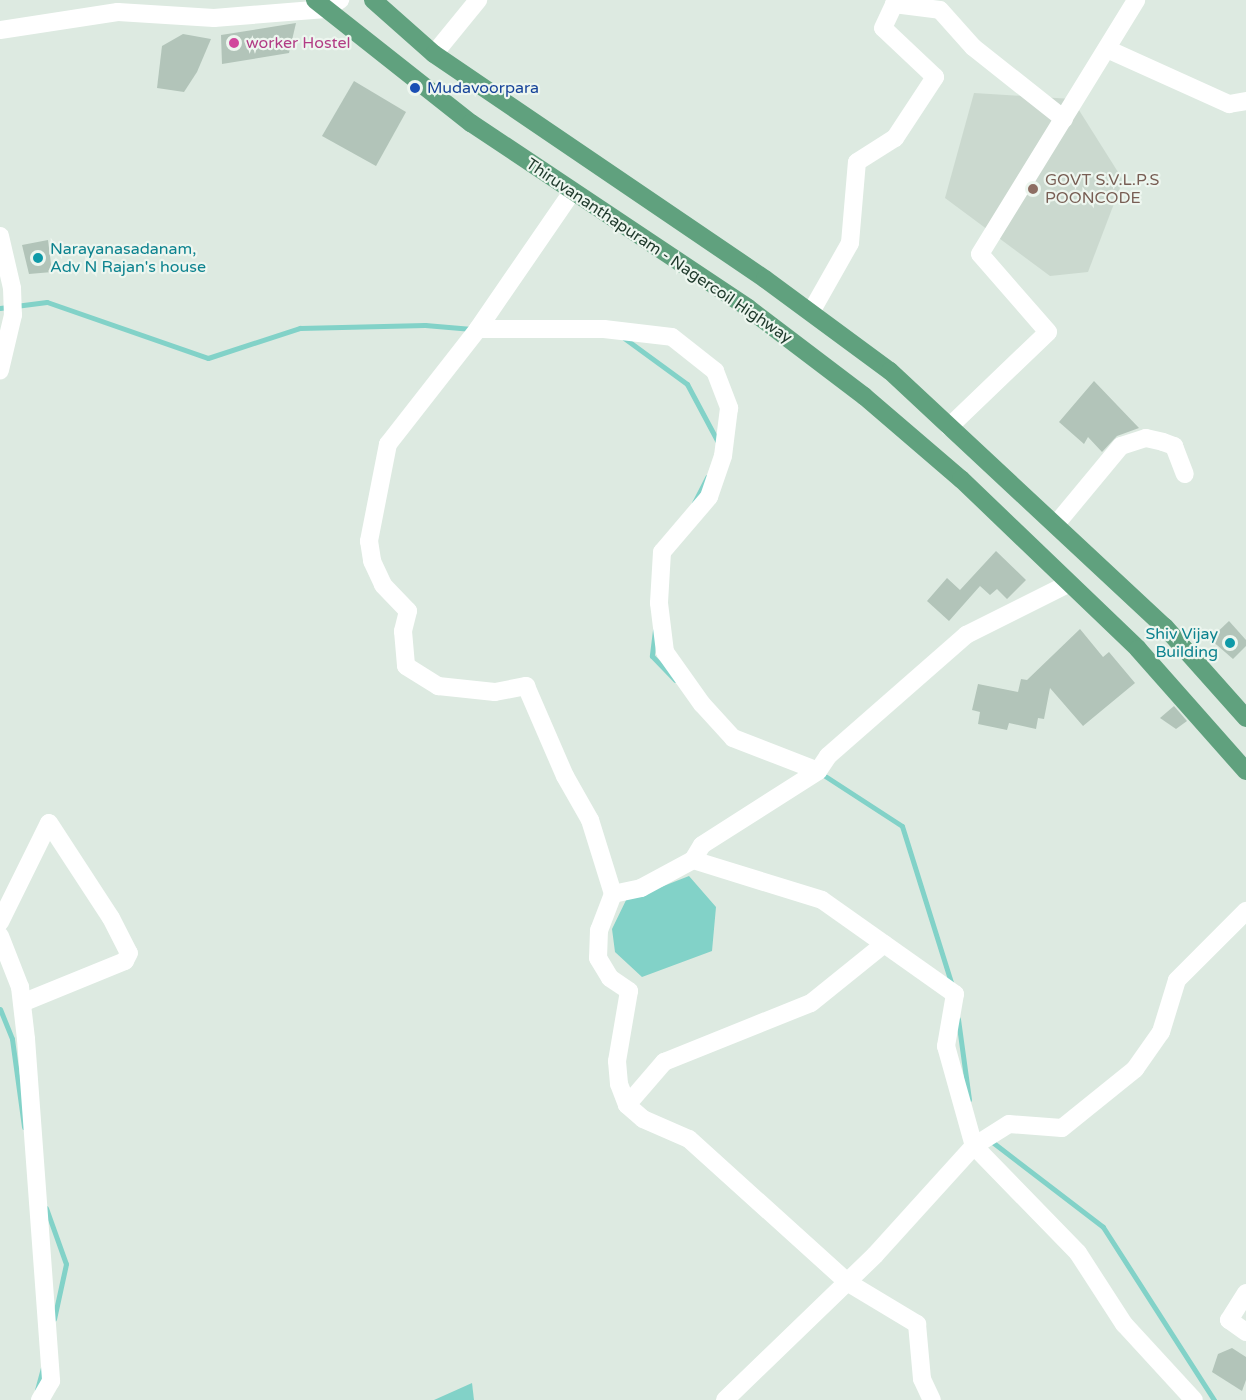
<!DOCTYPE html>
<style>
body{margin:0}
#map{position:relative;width:1246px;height:1400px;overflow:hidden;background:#ddeae1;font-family:"Varela Round",sans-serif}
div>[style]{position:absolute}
.built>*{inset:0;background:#cbd9cf}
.water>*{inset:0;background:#82d2c8}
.stream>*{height:5px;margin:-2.5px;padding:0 2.5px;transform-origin:2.5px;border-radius:2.5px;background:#82d2c8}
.building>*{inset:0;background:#b2c4b9}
.minor>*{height:18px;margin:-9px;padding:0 9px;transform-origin:9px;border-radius:9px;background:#fff}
.major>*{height:18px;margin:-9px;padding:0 9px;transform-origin:9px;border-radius:9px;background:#60a17e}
.dots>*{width:16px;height:16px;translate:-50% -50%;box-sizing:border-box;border:3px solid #edf6ef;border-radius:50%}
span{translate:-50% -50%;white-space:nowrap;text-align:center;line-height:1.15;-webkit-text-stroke:4.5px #edf6ef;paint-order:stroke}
.hotel-label{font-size:16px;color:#b23c85}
.left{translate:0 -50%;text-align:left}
.transit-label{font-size:16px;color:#164399}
.education-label{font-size:16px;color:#785e54}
.culture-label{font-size:16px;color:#0d838f}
.right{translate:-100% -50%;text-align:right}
.street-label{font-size:16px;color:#1e392b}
</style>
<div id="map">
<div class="built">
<i style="clip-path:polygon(974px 93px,1072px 99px,1123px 180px,1088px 272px,1050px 276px,945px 198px)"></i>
</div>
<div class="water">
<i style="clip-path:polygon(689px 876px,716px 907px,712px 951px,642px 977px,615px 952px,612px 929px,629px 894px,661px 887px)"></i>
<i style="clip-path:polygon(472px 1383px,474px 1400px,434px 1400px)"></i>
</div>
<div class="stream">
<i style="left:0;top:308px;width:47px;rotate:-7.3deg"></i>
<i style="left:47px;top:302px;width:170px;rotate:19.2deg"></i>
<i style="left:208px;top:358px;width:97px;rotate:-18.1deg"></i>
<i style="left:300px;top:328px;width:125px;rotate:-1.4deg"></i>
<i style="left:425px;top:325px;width:47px;rotate:4.9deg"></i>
<i style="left:624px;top:338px;width:78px;rotate:36.1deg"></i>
<i style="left:687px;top:384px;width:68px;rotate:61.9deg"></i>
<i style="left:694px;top:503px;width:29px;rotate:-63deg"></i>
<i style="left:655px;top:630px;width:26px;rotate:97deg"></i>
<i style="left:652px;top:656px;width:33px;rotate:46deg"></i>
<i style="left:822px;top:774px;width:95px;rotate:33deg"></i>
<i style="left:902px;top:826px;width:168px;rotate:72.6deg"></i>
<i style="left:0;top:1009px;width:32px;rotate:68deg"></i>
<i style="left:12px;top:1039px;width:89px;rotate:82.2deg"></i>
<i style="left:958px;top:1019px;width:81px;rotate:82.2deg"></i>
<i style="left:991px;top:1141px;width:141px;rotate:37.5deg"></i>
<i style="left:1103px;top:1227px;width:206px;rotate:57.3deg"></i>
<i style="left:46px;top:1208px;width:59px;rotate:70.3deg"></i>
<i style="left:66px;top:1264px;width:56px;rotate:102.3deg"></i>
<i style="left:37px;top:1390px;width:24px;rotate:-75deg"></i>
</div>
<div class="building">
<i style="clip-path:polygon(296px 23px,289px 53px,222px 64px,221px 35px)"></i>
<i style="clip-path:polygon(183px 34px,211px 39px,197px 72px,184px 92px,157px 88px,162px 46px)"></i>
<i style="clip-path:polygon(354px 81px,406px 112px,376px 166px,322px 136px)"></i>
<i style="clip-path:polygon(48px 240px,52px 272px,29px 274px,22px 245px)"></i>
<i style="clip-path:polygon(1094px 381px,1139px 428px,1117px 436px,1102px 452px,1088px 437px,1084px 444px,1059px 422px)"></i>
<i style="clip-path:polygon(996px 551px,1026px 580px,1007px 599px,997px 589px,990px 595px,980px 586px,949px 621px,927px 601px,947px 578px,960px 590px)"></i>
<i style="clip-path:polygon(1229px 621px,1246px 640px,1246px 646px,1233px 659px,1210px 639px)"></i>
<i style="clip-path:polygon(1080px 629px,1103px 657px,1109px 652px,1135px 683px,1083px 726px,1050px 688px,1044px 719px,1038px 718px,1036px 729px,1009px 723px,1007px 730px,978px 724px,980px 712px,972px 710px,978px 684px,1018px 692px,1021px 679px,1027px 680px)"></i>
<i style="clip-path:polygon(1174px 706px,1187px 721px,1176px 729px,1160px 718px)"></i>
<i style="clip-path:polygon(1232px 1348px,1246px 1357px,1246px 1380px,1242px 1391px,1212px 1372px,1218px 1354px)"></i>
</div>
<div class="minor">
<i style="left:0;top:30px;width:119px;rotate:-8.7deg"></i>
<i style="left:118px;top:12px;width:96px;rotate:3.6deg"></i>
<i style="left:214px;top:18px;width:112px;rotate:-4.6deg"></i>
<i style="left:326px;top:9px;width:17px;rotate:-33deg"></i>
<i style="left:1107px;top:49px;width:134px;rotate:24.3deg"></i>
<i style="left:1229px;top:104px;width:17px;rotate:-10deg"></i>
<i style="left:434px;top:54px;width:70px;rotate:-50.8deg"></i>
<i style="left:572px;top:192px;width:166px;rotate:124.5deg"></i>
<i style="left:478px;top:329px;width:146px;rotate:128deg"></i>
<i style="left:388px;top:444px;width:99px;rotate:101.1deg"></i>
<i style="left:369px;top:541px;width:20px;rotate:81deg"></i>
<i style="left:372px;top:561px;width:26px;rotate:65deg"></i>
<i style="left:383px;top:585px;width:36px;rotate:46deg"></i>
<i style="left:408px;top:611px;width:21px;rotate:104deg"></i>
<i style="left:403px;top:631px;width:35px;rotate:85deg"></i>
<i style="left:406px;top:666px;width:38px;rotate:32deg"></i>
<i style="left:438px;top:686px;width:57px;rotate:6deg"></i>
<i style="left:495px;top:692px;width:32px;rotate:-11deg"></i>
<i style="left:526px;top:686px;width:98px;rotate:66.6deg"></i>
<i style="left:565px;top:776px;width:51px;rotate:60.4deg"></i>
<i style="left:590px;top:820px;width:77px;rotate:72.7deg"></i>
<i style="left:613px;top:894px;width:39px;rotate:111deg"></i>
<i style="left:599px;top:930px;width:28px;rotate:92deg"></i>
<i style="left:598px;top:958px;width:23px;rotate:59deg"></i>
<i style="left:610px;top:978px;width:23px;rotate:34deg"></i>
<i style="left:629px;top:991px;width:71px;rotate:99.7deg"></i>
<i style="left:617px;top:1061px;width:23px;rotate:85deg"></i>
<i style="left:619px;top:1084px;width:22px;rotate:69deg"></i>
<i style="left:627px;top:1105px;width:21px;rotate:41deg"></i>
<i style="left:643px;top:1119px;width:50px;rotate:23.5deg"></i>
<i style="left:689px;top:1139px;width:213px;rotate:42.1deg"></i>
<i style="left:847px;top:1282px;width:82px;rotate:31deg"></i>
<i style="left:917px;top:1324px;width:55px;rotate:84.8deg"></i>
<i style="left:922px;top:1379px;width:23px;rotate:65deg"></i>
<i style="left:0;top:236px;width:53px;rotate:77deg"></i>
<i style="left:12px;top:288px;width:27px;rotate:88deg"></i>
<i style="left:13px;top:315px;width:57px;rotate:103.3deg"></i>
<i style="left:811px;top:312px;width:79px;rotate:-60.5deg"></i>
<i style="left:850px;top:243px;width:81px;rotate:-85.1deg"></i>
<i style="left:857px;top:162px;width:45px;rotate:-32.3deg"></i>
<i style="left:895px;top:138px;width:73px;rotate:-56.7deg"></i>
<i style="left:935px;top:77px;width:71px;rotate:-136.7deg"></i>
<i style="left:883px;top:28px;width:26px;rotate:-65deg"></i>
<i style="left:894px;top:4px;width:46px;rotate:7.4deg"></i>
<i style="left:940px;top:10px;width:50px;rotate:48.3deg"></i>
<i style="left:973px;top:47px;width:116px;rotate:38.4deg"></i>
<i style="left:478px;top:329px;width:126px"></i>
<i style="left:604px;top:329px;width:68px;rotate:6.7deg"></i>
<i style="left:672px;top:337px;width:55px;rotate:38.3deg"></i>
<i style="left:715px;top:371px;width:40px;rotate:69deg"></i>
<i style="left:729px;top:408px;width:48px;rotate:97.1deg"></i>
<i style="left:723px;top:456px;width:43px;rotate:108.9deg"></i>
<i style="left:709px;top:497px;width:72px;rotate:130.5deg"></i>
<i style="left:662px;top:552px;width:51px;rotate:93.4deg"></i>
<i style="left:659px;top:603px;width:49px;rotate:83deg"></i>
<i style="left:665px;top:652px;width:64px;rotate:54.6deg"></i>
<i style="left:702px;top:704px;width:46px;rotate:47.6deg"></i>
<i style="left:733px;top:738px;width:91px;rotate:21.2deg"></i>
<i style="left:949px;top:427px;width:137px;rotate:-43.8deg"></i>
<i style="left:1048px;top:332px;width:103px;rotate:-131.1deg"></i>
<i style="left:980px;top:254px;width:298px;rotate:-58.4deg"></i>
<i style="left:1057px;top:523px;width:100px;rotate:-50.3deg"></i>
<i style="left:1121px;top:446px;width:26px;rotate:-18deg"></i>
<i style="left:1146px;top:438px;width:17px;rotate:13deg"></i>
<i style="left:1163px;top:442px;width:12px;rotate:20deg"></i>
<i style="left:1174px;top:446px;width:30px;rotate:69deg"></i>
<i style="left:693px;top:860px;width:135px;rotate:17.2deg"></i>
<i style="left:822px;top:900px;width:163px;rotate:35.3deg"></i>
<i style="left:955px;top:994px;width:53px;rotate:99.8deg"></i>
<i style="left:946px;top:1046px;width:104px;rotate:74.4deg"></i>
<i style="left:974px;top:1146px;width:149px;rotate:45.8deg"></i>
<i style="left:1078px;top:1253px;width:85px;rotate:57.1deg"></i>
<i style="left:1124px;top:1324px;width:103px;rotate:47.4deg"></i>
<i style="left:613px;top:894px;width:29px;rotate:-12deg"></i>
<i style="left:641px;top:888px;width:59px;rotate:-28.3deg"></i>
<i style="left:693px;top:860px;width:17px;rotate:-59deg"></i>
<i style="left:702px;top:845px;width:138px;rotate:-32.5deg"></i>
<i style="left:818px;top:771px;width:18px;rotate:-56deg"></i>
<i style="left:828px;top:756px;width:184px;rotate:-41.2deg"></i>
<i style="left:966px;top:635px;width:114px;rotate:-26.6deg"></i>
<i style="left:0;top:922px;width:110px;rotate:-63.7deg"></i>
<i style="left:49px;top:823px;width:113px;rotate:56.9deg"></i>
<i style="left:111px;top:918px;width:39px;rotate:63deg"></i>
<i style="left:129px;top:953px;width:9px;rotate:117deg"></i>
<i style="left:125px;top:961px;width:111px;rotate:157.8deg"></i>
<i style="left:0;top:936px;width:55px;rotate:68.6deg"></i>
<i style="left:20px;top:987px;width:52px;rotate:83.4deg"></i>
<i style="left:26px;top:1039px;width:343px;rotate:85.8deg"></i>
<i style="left:51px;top:1381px;width:22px;rotate:120deg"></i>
<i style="left:627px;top:1105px;width:57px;rotate:-49.3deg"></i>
<i style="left:664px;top:1062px;width:158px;rotate:-21.9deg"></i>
<i style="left:811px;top:1003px;width:94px;rotate:-38.9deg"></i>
<i style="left:1246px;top:1293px;width:32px;rotate:122deg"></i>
<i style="left:1229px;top:1320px;width:21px;rotate:35deg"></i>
<i style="left:725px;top:1400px;width:209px;rotate:-44deg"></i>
<i style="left:875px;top:1255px;width:147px;rotate:-47.8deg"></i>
<i style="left:974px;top:1146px;width:41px;rotate:-32.2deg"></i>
<i style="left:1009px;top:1124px;width:53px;rotate:4.3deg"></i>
<i style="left:1062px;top:1128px;width:94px;rotate:-38.9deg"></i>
<i style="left:1135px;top:1069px;width:45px;rotate:-54.9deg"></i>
<i style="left:1161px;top:1032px;width:54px;rotate:-72.9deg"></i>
<i style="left:1177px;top:980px;width:98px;rotate:-45deg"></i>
</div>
<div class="major">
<i style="left:315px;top:0;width:199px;rotate:38.3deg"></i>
<i style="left:471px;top:123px;width:333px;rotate:33.7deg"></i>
<i style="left:748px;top:308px;width:146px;rotate:37.2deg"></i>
<i style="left:864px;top:396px;width:128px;rotate:40.6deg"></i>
<i style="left:961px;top:479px;width:245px;rotate:43.8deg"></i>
<i style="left:1138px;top:649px;width:163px;rotate:48.5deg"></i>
<i style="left:373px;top:0;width:81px;rotate:41.5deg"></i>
<i style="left:434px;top:54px;width:400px;rotate:34.2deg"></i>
<i style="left:765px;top:279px;width:155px;rotate:36.4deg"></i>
<i style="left:890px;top:371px;width:376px;rotate:43deg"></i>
<i style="left:1165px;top:627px;width:122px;rotate:48.3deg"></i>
</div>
<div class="dots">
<i style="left:234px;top:43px;background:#d1479c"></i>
<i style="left:415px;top:88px;background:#1a4fb4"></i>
<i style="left:1033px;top:189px;background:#8d6e63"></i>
<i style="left:38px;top:258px;background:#0f9aa8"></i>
<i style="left:1230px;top:643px;background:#0f9aa8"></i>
</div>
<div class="hotel-label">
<span class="left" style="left:246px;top:43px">worker Hostel</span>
</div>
<div class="transit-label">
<span class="left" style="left:427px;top:88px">Mudavoorpara</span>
</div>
<div class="education-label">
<span class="left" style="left:1045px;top:189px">GOVT S.V.L.P.S<br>POONCODE</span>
</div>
<div class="culture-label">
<span class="left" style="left:50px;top:258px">Narayanasadanam,<br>Adv N Rajan's house</span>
<span class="right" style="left:1218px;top:643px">Shiv Vijay<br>Building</span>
</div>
<div class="street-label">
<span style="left:659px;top:251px;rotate:34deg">Thiruvananthapuram - Nagercoil Highway</span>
</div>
</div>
